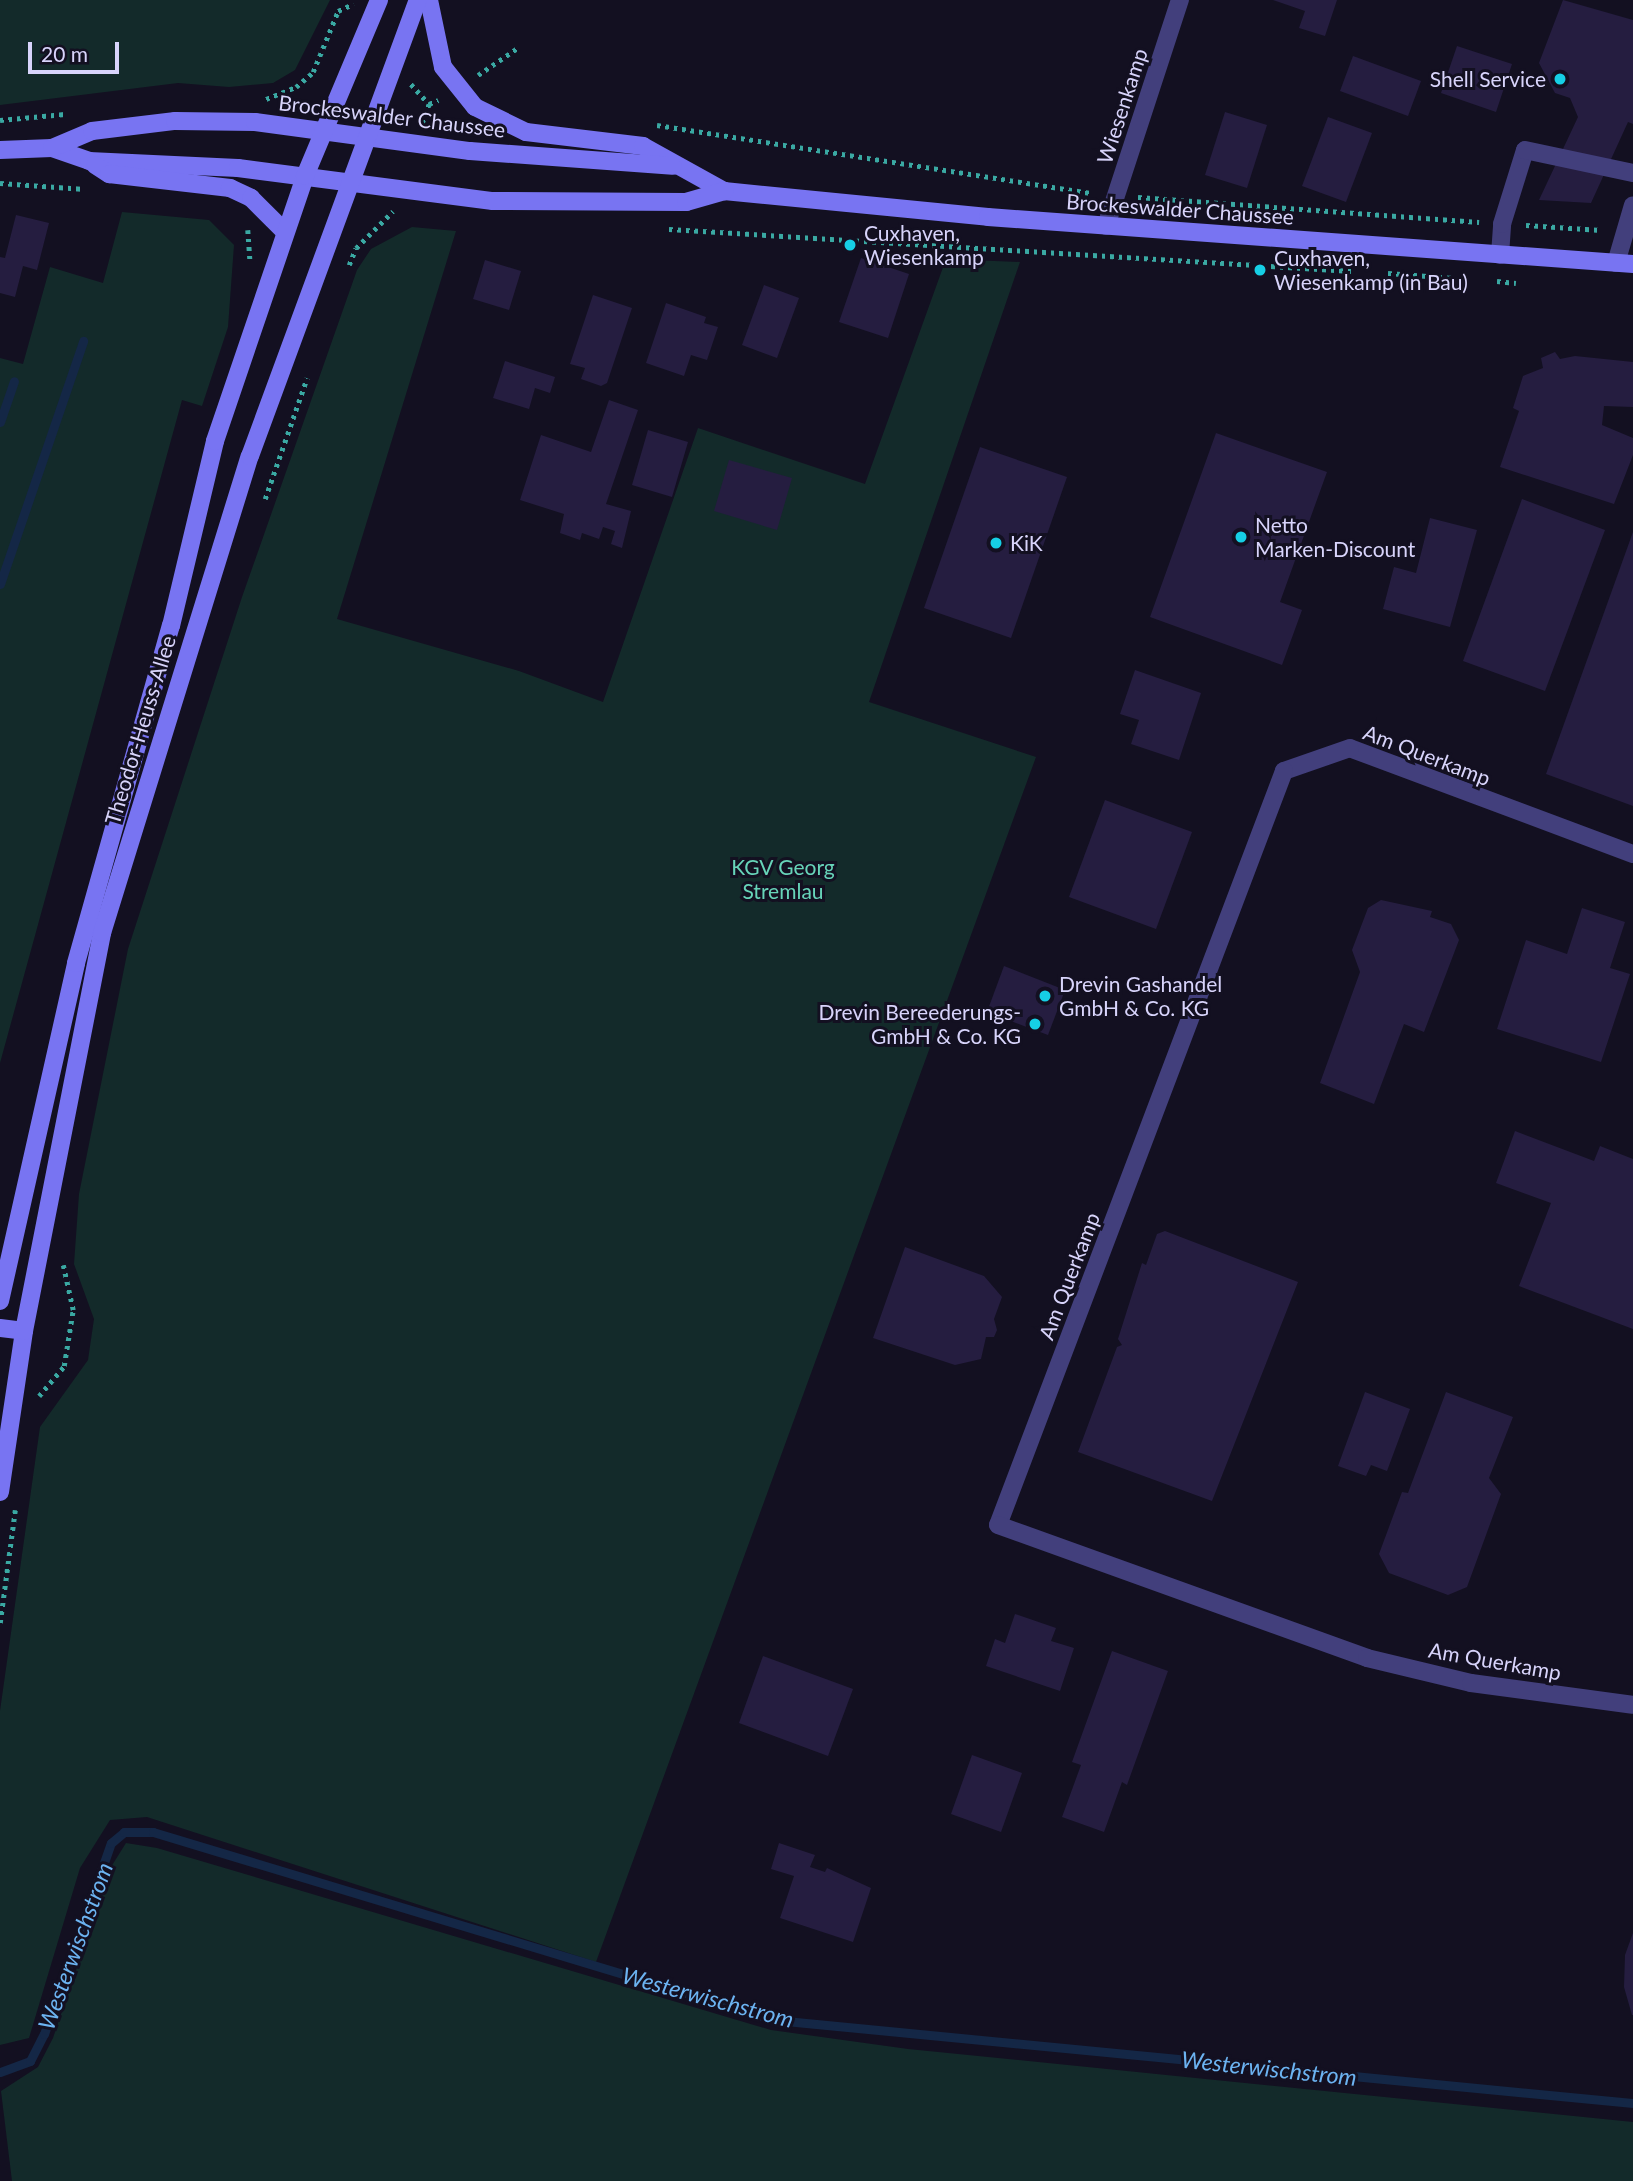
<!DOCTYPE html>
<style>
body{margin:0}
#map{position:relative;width:1633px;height:2181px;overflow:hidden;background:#131021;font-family:Lato,sans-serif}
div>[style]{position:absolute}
.green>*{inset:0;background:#132a2a}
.stream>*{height:9px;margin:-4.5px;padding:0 4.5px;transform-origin:4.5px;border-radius:4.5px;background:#142746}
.building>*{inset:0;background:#251d40}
.path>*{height:4.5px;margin-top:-2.25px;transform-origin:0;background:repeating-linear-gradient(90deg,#3aa9a3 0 3.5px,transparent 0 8.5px)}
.lane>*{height:18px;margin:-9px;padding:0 9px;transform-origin:9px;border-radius:9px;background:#423f7c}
.street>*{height:18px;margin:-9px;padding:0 9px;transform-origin:9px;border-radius:9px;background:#423f7c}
.secondary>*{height:18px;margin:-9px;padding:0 9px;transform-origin:9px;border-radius:9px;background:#7874f2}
.dots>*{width:19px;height:19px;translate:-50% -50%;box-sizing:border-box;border:4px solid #131021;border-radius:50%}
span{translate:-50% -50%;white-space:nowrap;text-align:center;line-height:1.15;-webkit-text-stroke:6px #131021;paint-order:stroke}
.poi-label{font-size:21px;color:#d8d4fb}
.right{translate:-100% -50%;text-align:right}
.left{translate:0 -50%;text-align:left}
.street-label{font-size:21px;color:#d8d4fb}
.park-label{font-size:21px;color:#67d4b9}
.water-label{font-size:23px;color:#6cb3f1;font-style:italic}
.scale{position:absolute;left:28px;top:42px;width:91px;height:32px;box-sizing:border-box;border:4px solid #d8d4fb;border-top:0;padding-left:9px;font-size:21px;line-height:24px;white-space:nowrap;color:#d8d4fb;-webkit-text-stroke:5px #131021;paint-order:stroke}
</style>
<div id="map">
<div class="green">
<i style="clip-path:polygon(0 0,330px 0,295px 70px,273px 83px,229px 87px,178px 83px,0 105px)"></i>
<i style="clip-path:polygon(122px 212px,209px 220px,234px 245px,228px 327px,202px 406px,182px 400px,0 1063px,0 358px,23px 364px,50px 267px,103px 283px)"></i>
<i style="clip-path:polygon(412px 227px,456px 231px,337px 619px,519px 671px,603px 702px,698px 428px,865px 484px,946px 259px,1020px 262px,869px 702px,1036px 757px,596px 1962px,147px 1817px,110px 1820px,80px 1868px,29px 2038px,0 2045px,0 1711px,40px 1427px,88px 1360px,94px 1319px,74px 1264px,79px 1194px,128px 949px,242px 597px,357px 270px,371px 249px)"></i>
<i style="clip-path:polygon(126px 1843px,157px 1848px,771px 2030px,908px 2049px,1633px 2122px,1633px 2181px,12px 2181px,1px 2091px,38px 2067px,53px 2038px,111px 1867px)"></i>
</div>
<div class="stream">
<i style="left:0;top:422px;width:43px;rotate:-71.1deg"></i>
<i style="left:0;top:584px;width:257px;rotate:-71.1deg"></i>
<i style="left:0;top:2072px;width:32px;rotate:-20deg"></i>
<i style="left:30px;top:2061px;width:30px;rotate:-63deg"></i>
<i style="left:44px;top:2034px;width:202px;rotate:-70.7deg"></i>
<i style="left:111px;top:1843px;width:17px;rotate:-40deg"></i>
<i style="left:124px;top:1832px;width:29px"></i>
<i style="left:153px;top:1832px;width:650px;rotate:16.82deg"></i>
<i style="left:775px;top:2020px;width:862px;rotate:5.53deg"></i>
</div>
<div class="building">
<i style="clip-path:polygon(1273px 0,1337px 0,1325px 36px,1299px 28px,1305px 11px)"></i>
<i style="clip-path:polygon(1563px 0,1633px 20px,1633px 124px,1628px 122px,1591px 203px,1539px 200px,1578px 117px,1570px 98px,1555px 93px,1539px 63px)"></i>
<i style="clip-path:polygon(1457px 46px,1512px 64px,1496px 112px,1441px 93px)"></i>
<i style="clip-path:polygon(1353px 56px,1421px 81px,1408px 116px,1340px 91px)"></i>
<i style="clip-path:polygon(1225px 112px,1267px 125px,1247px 188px,1205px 175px)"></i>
<i style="clip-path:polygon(1328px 117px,1372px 133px,1346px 202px,1302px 186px)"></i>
<i style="clip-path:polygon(16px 215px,49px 223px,37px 270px,23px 266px,15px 297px,0 293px,0 257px,5px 258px)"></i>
<i style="clip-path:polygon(861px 258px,909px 274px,888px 338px,839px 322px)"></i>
<i style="clip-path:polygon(485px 260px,521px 271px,509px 310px,473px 299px)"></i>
<i style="clip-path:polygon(764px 285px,799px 298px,777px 358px,742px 345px)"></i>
<i style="clip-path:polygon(593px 295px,632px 308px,607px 383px,601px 386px,581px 379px,585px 368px,570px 364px)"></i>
<i style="clip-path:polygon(666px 303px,706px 317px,704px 323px,718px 327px,707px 360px,691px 355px,684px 376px,646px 363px)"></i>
<i style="clip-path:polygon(1555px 352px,1560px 359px,1575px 356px,1633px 362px,1633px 407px,1604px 406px,1602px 425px,1633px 438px,1633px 455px,1614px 504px,1500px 467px,1519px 411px,1513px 408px,1523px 376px,1543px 368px,1541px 358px)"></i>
<i style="clip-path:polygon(505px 361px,555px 377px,550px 393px,535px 388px,529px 409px,493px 398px)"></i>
<i style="clip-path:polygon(609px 400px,638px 410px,606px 504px,631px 511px,622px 548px,611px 544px,615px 531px,603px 527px,599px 539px,582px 533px,580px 540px,560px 533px,564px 514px,520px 500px,541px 435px,591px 452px)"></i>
<i style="clip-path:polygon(648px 430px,688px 442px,672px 497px,632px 485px)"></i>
<i style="clip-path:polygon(1216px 433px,1327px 472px,1280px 602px,1302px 610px,1282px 665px,1150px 617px)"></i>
<i style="clip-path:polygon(980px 447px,1067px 477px,1011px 638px,924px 608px)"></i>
<i style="clip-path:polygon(729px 460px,792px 478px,777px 530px,714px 511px)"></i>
<i style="clip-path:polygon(1522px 499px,1605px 530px,1545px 691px,1463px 661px)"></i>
<i style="clip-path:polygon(1430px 518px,1477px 530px,1450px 627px,1383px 609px,1394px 567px,1416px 573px)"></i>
<i style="clip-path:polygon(1633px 532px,1633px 806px,1546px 774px)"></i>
<i style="clip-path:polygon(1135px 670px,1201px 693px,1179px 760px,1131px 744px,1139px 720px,1120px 714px)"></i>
<i style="clip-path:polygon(1105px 800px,1192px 832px,1156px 929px,1069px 897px)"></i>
<i style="clip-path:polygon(1381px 900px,1432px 911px,1430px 917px,1451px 924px,1459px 940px,1424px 1032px,1404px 1024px,1374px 1104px,1320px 1083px,1360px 972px,1352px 950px,1368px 908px)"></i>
<i style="clip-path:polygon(1582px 908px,1625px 922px,1610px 968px,1630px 974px,1601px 1062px,1497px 1029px,1526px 940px,1567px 954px)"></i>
<i style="clip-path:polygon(1004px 966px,1065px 990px,1048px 1035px,987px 1012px)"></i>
<i style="clip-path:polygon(1515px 1131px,1594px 1161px,1600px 1146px,1633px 1159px,1633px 1329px,1519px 1286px,1551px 1203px,1496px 1183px)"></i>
<i style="clip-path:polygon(1165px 1231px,1298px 1282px,1212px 1501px,1078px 1452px,1117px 1347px,1122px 1345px,1118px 1339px,1142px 1263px,1146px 1265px,1157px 1234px)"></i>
<i style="clip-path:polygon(905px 1247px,984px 1276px,1002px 1297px,994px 1319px,997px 1330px,994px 1337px,986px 1337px,981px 1359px,955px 1365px,873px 1338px)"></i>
<i style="clip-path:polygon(1365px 1392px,1410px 1409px,1387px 1471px,1371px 1465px,1366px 1476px,1338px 1466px)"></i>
<i style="clip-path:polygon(1446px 1392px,1513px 1417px,1489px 1478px,1501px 1494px,1467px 1587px,1448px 1595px,1389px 1573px,1379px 1554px,1402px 1492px,1408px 1493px)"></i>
<i style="clip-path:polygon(1015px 1614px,1056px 1628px,1051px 1641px,1074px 1648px,1060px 1691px,986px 1666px,995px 1639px,1005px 1643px)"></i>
<i style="clip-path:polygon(1112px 1651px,1168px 1671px,1127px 1785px,1122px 1782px,1104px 1832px,1062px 1817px,1081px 1765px,1072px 1762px)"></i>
<i style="clip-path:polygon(763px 1656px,853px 1689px,828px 1756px,739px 1723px)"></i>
<i style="clip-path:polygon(972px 1755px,1022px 1773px,1001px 1832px,951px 1814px)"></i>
<i style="clip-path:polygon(779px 1843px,815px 1855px,810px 1867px,825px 1872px,827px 1868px,871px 1888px,853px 1942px,780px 1918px,794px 1876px,771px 1869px)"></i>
<i style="clip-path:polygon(1633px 1933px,1633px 2015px,1632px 2015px,1624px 1987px,1625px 1955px)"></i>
</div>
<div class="path">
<i style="left:478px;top:75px;width:50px;rotate:-34.3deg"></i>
<i style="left:411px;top:84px;width:27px;rotate:48deg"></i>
<i style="left:266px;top:99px;width:32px;rotate:-22deg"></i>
<i style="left:296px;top:87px;width:23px;rotate:-41deg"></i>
<i style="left:313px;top:72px;width:66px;rotate:-67.7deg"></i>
<i style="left:338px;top:11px;width:17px;rotate:-25deg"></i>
<i style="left:0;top:120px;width:65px;rotate:-5.3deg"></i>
<i style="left:422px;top:123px;width:20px;rotate:-70deg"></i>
<i style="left:429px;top:104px;width:10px;rotate:-24deg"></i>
<i style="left:657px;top:125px;width:439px;rotate:8.9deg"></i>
<i style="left:0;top:183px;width:85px;rotate:4deg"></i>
<i style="left:1138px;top:197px;width:342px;rotate:4.2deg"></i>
<i style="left:1526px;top:225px;width:75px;rotate:3.8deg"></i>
<i style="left:669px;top:229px;width:684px;rotate:3.52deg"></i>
<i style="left:248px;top:230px;width:30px;rotate:86deg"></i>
<i style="left:349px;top:265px;width:18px;rotate:-68deg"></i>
<i style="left:356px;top:248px;width:52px;rotate:-45deg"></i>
<i style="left:1388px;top:273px;width:79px;rotate:4.3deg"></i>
<i style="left:1497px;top:281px;width:19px;rotate:6deg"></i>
<i style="left:265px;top:499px;width:128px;rotate:-70.9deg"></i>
<i style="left:39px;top:1396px;width:39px;rotate:-50deg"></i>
<i style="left:64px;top:1366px;width:57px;rotate:-80.9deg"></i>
<i style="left:73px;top:1310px;width:46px;rotate:-102.5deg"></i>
<i style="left:0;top:1623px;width:114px;rotate:-82.4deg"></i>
</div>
<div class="lane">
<i style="left:1500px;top:255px;width:31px;rotate:-86deg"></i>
<i style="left:1502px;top:224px;width:77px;rotate:-72.7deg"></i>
<i style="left:1525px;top:150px;width:110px;rotate:12deg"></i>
<i style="left:1616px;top:263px;width:60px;rotate:-73.7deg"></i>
</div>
<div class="street">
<i style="left:1106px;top:226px;width:238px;rotate:-71.9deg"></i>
<i style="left:1633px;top:854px;width:302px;rotate:-159.5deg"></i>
<i style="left:1350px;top:748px;width:70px;rotate:160.8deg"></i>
<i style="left:1284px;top:771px;width:806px;rotate:110.77deg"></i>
<i style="left:998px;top:1525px;width:392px;rotate:19.8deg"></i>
<i style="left:1367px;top:1658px;width:107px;rotate:13.5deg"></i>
<i style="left:1471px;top:1683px;width:163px;rotate:7.7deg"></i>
</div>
<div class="secondary">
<i style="left:429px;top:0;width:68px;rotate:78.2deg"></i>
<i style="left:443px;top:67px;width:51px;rotate:51.3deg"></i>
<i style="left:475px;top:107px;width:57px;rotate:26.1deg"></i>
<i style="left:526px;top:132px;width:118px;rotate:6.8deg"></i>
<i style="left:643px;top:146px;width:93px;rotate:29.1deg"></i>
<i style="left:724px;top:191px;width:265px;rotate:5.6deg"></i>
<i style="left:988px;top:217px;width:647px;rotate:4.17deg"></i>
<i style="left:52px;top:148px;width:39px;rotate:19deg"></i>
<i style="left:89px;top:161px;width:149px;rotate:2.7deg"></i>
<i style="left:238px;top:168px;width:257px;rotate:7.4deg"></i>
<i style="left:493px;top:201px;width:193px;rotate:0.3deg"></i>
<i style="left:686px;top:202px;width:40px;rotate:-16deg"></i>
<i style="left:0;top:150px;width:52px;rotate:-2.2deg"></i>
<i style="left:52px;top:148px;width:43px;rotate:-23deg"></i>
<i style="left:92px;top:131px;width:84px;rotate:-6.9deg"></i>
<i style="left:175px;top:121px;width:80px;rotate:0.7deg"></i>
<i style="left:255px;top:122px;width:217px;rotate:7.7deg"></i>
<i style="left:470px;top:151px;width:203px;rotate:4.2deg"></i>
<i style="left:95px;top:165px;width:17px;rotate:33deg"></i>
<i style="left:109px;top:174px;width:122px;rotate:6.6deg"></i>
<i style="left:230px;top:188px;width:23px;rotate:25deg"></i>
<i style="left:251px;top:198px;width:48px;rotate:45deg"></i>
<i style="left:0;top:1301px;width:346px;rotate:-77.3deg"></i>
<i style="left:76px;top:963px;width:350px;rotate:-74.3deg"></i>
<i style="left:171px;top:626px;width:190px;rotate:-76.6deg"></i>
<i style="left:215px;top:441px;width:280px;rotate:-71.2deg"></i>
<i style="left:305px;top:176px;width:191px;rotate:-67.2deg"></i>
<i style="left:0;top:1328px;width:24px;rotate:7deg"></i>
<i style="left:0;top:1492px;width:163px;rotate:-81.5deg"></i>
<i style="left:24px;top:1331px;width:406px;rotate:-78.9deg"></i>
<i style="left:102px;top:933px;width:499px;rotate:-72.8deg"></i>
<i style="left:250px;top:456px;width:486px;rotate:-69.8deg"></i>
</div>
<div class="dots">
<i style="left:1560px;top:79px;background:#16cfe5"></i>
<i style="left:850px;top:245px;background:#16cfe5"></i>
<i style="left:1260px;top:270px;background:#16cfe5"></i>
<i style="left:1241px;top:537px;background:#16cfe5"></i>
<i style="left:996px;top:543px;background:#16cfe5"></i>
<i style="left:1045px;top:996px;background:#16cfe5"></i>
<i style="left:1035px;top:1024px;background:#16cfe5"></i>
</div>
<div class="poi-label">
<span class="right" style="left:1546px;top:79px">Shell Service</span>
<span class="left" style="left:864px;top:245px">Cuxhaven,<br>Wiesenkamp</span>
<span class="left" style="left:1274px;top:270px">Cuxhaven,<br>Wiesenkamp (in Bau)</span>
<span class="left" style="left:1255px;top:537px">Netto<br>Marken-Discount</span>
<span class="left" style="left:1010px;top:543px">KiK</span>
<span class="left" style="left:1059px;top:996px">Drevin Gashandel<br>GmbH &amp; Co. KG</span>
<span class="right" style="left:1021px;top:1024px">Drevin Bereederungs-<br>GmbH &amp; Co. KG</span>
</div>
<div class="street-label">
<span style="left:1122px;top:106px;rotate:-72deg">Wiesenkamp</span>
<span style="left:392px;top:116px;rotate:7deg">Brockeswalder Chaussee</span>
<span style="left:1180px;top:209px;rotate:4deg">Brockeswalder Chaussee</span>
<span style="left:140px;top:730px;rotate:-73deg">Theodor-Heuss-Allee</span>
<span style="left:1427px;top:755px;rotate:21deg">Am Querkamp</span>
<span style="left:1069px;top:1276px;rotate:-69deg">Am Querkamp</span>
<span style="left:1495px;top:1661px;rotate:10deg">Am Querkamp</span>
</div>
<div class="park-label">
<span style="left:783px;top:879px">KGV Georg<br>Stremlau</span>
</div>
<div class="water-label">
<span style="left:75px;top:1946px;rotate:-70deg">Westerwischstrom</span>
<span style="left:708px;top:1997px;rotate:15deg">Westerwischstrom</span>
<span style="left:1269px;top:2068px;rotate:6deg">Westerwischstrom</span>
</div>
<div class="scale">20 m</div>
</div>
